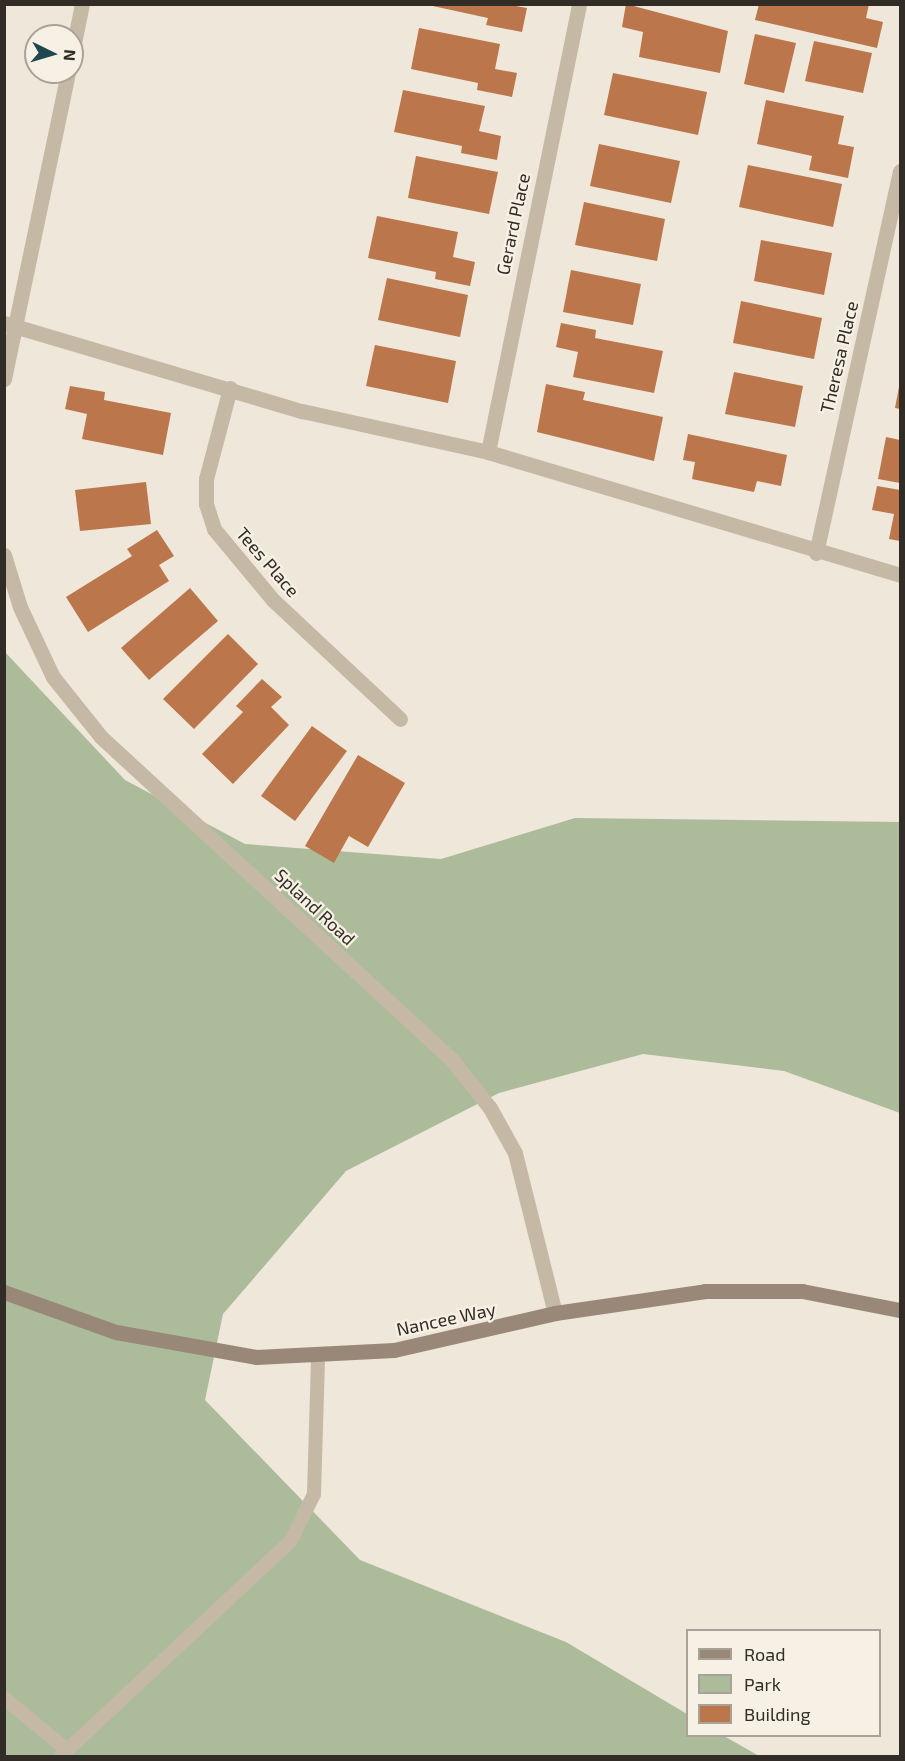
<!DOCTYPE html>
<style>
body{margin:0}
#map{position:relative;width:905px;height:1761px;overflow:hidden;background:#efe7d9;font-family:"Exo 2",sans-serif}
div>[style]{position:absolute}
.green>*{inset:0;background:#acbc9b}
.building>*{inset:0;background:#bb764b}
.lane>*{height:14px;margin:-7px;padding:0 7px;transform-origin:7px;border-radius:7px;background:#c5b9a6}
.street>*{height:15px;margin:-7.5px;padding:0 7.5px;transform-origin:7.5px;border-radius:7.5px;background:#c5b9a6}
.secondary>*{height:15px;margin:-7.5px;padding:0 7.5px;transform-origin:7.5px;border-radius:7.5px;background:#998878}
span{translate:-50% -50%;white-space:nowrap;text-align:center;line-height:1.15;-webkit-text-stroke:4.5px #f7f1e5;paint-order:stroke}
.street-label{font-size:18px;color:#322c26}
.frame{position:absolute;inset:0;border:6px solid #322c26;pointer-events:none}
.legend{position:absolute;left:686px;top:1629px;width:195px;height:108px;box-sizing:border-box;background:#f7f1e5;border:2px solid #a8a299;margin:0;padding:8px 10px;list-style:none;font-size:18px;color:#322c26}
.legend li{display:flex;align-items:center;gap:12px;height:30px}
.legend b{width:30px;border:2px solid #a8a299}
.north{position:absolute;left:24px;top:24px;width:60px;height:60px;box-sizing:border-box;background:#f7f1e5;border:2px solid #a8a299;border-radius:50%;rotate:95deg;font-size:16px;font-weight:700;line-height:24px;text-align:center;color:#322c26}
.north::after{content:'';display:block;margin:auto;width:21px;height:27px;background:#204650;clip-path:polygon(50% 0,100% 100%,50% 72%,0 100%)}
</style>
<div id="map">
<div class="green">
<i style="clip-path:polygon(4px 651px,125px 780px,245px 844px,441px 859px,575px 818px,900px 822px,900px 1113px,784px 1071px,643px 1054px,499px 1093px,346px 1171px,223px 1314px,205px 1400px,360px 1560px,566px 1642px,687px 1714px,688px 1736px,724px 1736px,759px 1756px,5px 1756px)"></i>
</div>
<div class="building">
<i style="clip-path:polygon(626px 4px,728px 31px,720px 73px,639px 57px,643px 32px,622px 27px)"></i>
<i style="clip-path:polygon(759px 4px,869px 4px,866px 18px,883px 22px,877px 48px,755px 20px)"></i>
<i style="clip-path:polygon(428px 5px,510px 5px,527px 8px,522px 32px,486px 25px,488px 18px)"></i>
<i style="clip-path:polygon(419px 28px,500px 44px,495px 69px,517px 73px,512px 97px,477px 90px,478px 83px,411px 69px)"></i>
<i style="clip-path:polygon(755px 34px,796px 43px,784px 93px,744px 84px)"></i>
<i style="clip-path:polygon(814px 41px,872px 53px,863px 93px,805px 81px)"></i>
<i style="clip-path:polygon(613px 73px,707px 92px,698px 135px,604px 115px)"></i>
<i style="clip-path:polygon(403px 90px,485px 106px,479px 131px,501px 136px,497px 160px,461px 153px,462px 146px,394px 132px)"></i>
<i style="clip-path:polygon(766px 100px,844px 116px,838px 144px,854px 147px,848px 178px,809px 170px,812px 156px,757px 144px)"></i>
<i style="clip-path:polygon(599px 144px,680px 161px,671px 203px,590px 186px)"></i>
<i style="clip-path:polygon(416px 156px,498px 172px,489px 214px,408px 198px)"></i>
<i style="clip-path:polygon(748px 165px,842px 184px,833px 227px,739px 207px)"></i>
<i style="clip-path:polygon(584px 202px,665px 219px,657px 261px,575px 245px)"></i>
<i style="clip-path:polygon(377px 216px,458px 232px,453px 257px,475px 262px,470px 286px,435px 279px,436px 272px,368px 258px)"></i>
<i style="clip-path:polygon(761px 240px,832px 253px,824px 295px,754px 281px)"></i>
<i style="clip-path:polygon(571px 270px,641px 284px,633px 325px,563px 312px)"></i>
<i style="clip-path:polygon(387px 278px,468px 295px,460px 337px,378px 320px)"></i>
<i style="clip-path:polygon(741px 301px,822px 318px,814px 359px,733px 343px)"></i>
<i style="clip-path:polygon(561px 323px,596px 330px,595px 338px,663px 351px,654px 393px,573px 377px,578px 352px,556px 347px)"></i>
<i style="clip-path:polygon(375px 345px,456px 361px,448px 403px,366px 386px)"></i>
<i style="clip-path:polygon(734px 372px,803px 386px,795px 427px,725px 414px)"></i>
<i style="clip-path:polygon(546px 384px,585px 392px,583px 400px,663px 417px,654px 461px,537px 432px)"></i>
<i style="clip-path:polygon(70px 386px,105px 392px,104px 400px,171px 413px,163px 455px,82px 439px,87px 414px,65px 409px)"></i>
<i style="clip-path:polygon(899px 387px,900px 387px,900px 409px,895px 408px)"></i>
<i style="clip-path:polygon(688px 434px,787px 455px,781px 486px,757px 481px,754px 492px,692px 479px,695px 462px,683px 460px)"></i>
<i style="clip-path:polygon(886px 437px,900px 440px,900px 483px,878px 479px)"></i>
<i style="clip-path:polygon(146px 482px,151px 524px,80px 531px,75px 490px)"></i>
<i style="clip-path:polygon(877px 486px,900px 490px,900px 541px,889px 539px,894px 514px,872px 510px)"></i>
<i style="clip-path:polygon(157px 530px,174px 556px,159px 565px,169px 581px,88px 632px,66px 597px,132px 556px,127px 549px)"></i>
<i style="clip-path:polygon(190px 588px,218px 621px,149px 680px,121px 648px)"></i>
<i style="clip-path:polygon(228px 634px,258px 664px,194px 729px,163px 699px)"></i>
<i style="clip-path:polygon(262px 679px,282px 697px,271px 707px,289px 725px,233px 784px,202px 754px,243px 712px,236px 706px)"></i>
<i style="clip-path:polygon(312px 726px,347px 751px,295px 821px,261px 796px)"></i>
<i style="clip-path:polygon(358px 755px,405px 783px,368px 847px,349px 836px,334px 863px,305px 846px)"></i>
</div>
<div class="lane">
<i style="left:4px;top:1698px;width:82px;rotate:39.5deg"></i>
<i style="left:61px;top:1756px;width:315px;rotate:-43.1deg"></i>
<i style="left:291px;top:1541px;width:52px;rotate:-63.9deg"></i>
<i style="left:314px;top:1494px;width:136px;rotate:-88.3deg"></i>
</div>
<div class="street">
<i style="left:72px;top:53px;width:50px;rotate:-78.5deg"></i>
<i style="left:4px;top:323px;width:311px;rotate:16.5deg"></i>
<i style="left:302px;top:411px;width:190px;rotate:12.4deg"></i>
<i style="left:488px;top:452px;width:430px;rotate:16.6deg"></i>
<i style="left:4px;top:379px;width:314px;rotate:-78.2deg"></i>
<i style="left:230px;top:388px;width:94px;rotate:104.8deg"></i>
<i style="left:206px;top:479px;width:25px;rotate:90deg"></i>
<i style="left:206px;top:504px;width:26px;rotate:72deg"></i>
<i style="left:214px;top:529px;width:92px;rotate:50.3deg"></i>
<i style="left:273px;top:600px;width:174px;rotate:43.1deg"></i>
<i style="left:488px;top:452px;width:457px;rotate:-78.5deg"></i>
<i style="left:816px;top:553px;width:391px;rotate:-77.6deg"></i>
<i style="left:4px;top:555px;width:54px;rotate:72.9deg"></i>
<i style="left:20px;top:607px;width:77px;rotate:64.8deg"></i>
<i style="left:53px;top:677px;width:77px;rotate:51.3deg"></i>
<i style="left:101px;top:737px;width:477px;rotate:42.6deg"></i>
<i style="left:452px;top:1060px;width:61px;rotate:51.6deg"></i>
<i style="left:490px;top:1108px;width:51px;rotate:60.9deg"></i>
<i style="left:515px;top:1153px;width:165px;rotate:76deg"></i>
</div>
<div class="secondary">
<i style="left:4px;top:1292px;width:119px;rotate:19.7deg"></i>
<i style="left:116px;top:1332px;width:142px;rotate:10.1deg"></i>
<i style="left:256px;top:1357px;width:138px;rotate:-2.9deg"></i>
<i style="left:394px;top:1350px;width:165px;rotate:-12.9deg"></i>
<i style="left:555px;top:1313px;width:152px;rotate:-8.3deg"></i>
<i style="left:705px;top:1291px;width:97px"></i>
<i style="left:802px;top:1291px;width:100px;rotate:11deg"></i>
</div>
<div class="street-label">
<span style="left:513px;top:224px;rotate:-78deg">Gerard Place</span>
<span style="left:839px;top:357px;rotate:-77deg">Theresa Place</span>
<span style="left:268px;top:562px;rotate:49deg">Tees Place</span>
<span style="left:315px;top:907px;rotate:43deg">Spland Road</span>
<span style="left:446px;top:1319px;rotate:-12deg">Nancee Way</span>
</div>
<div class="frame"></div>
<ul class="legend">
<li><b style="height:8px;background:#998878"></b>Road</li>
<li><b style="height:16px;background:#acbc9b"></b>Park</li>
<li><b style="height:16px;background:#bb764b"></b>Building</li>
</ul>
<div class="north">N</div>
</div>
